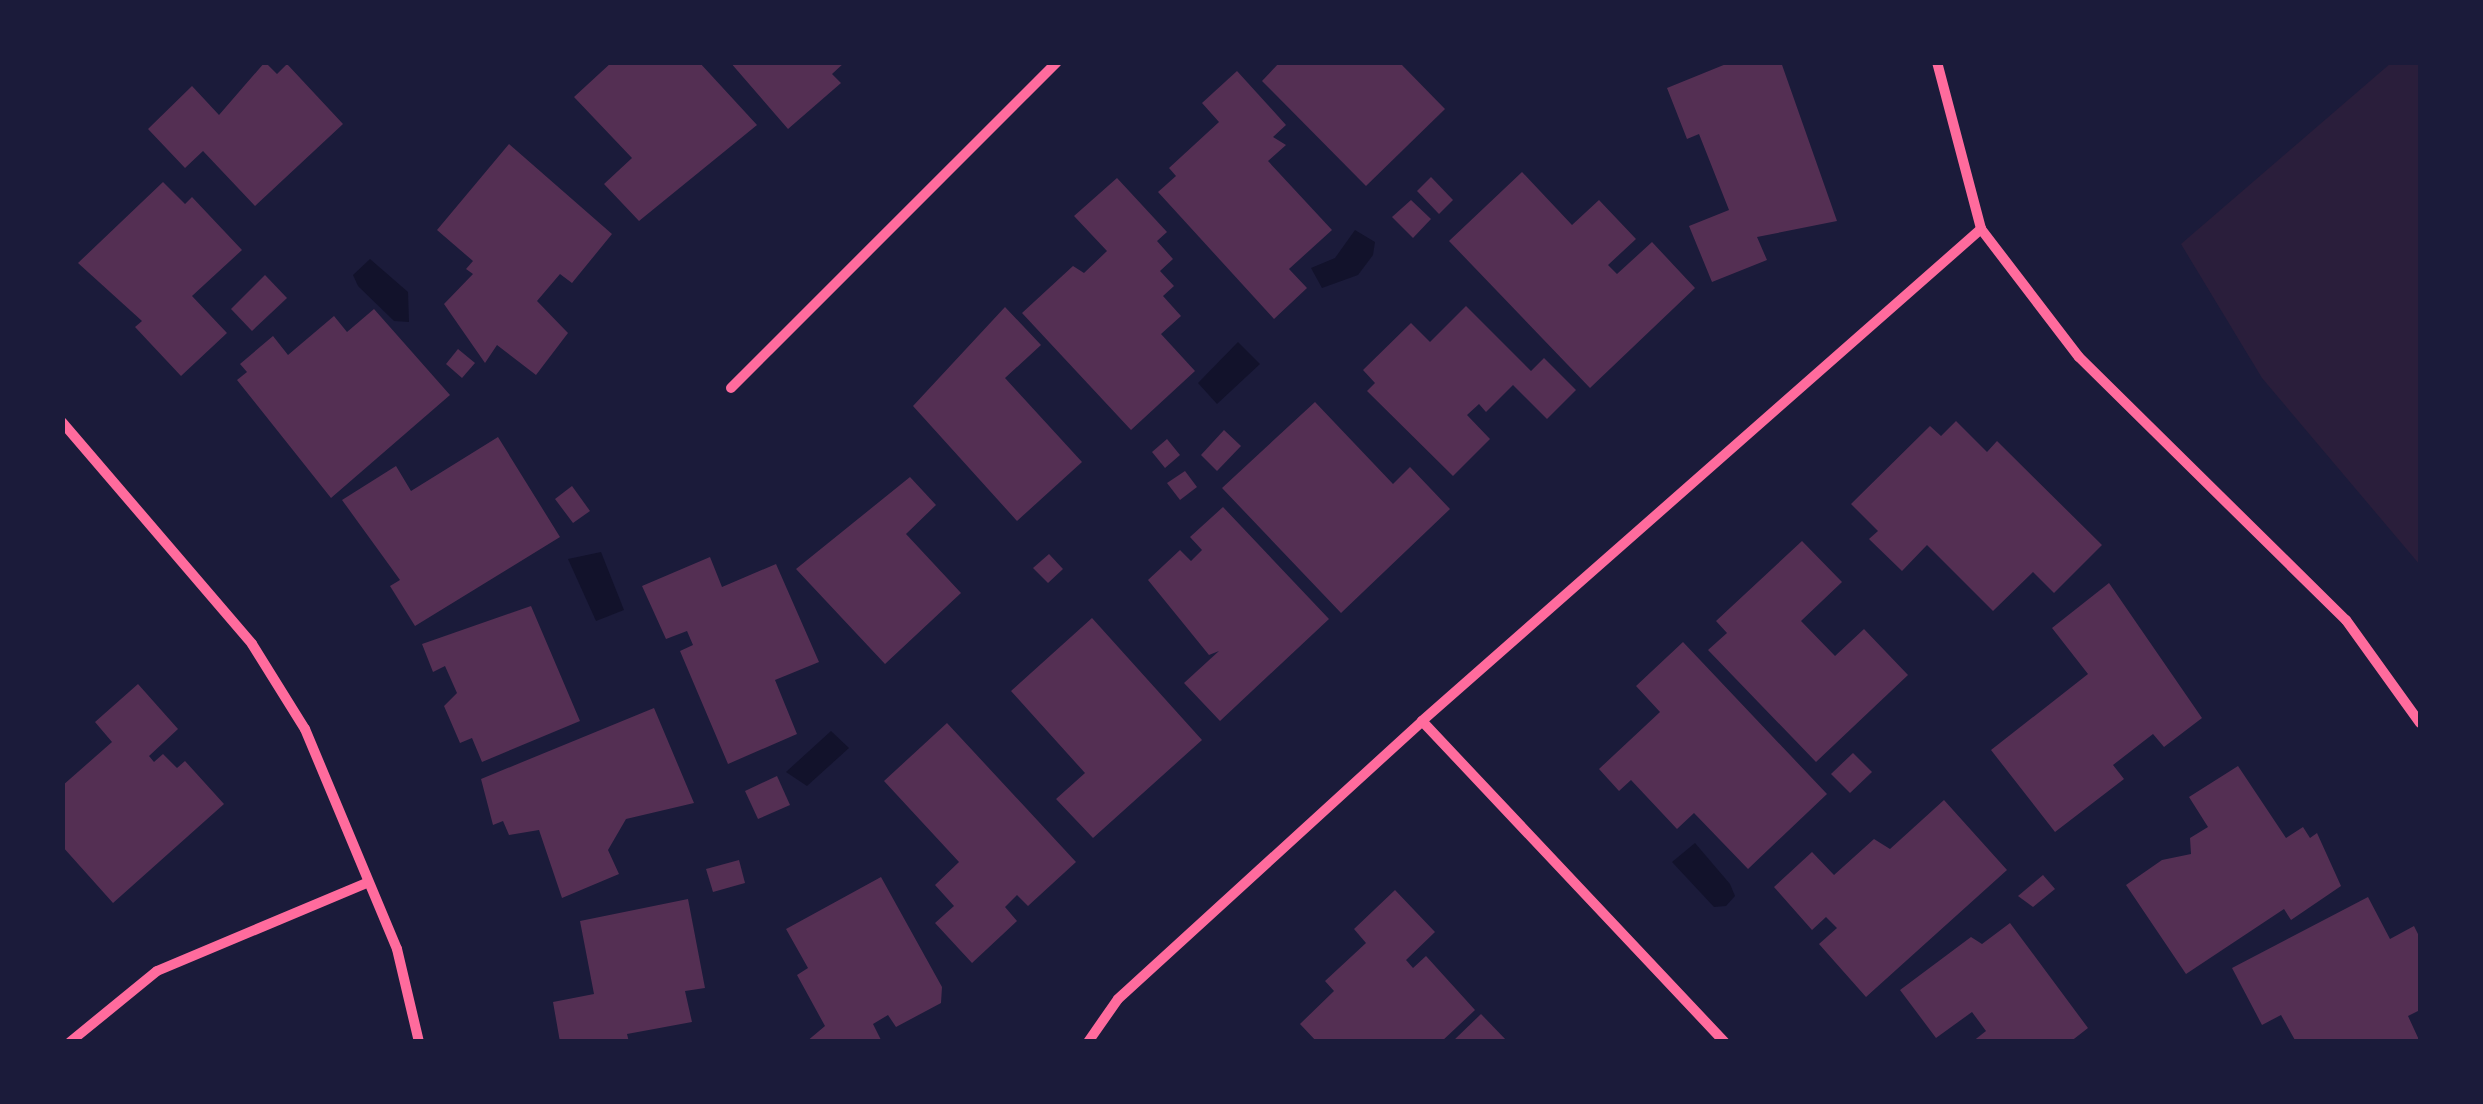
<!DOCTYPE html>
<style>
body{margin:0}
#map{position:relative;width:2483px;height:1104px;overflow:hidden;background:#1b1b3a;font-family:Signika,sans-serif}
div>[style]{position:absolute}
.green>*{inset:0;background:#2a1e3b}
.water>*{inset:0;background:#12122b}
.building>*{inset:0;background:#542f53}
.minor>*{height:10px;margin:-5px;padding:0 5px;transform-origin:5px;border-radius:5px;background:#ff6b9d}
span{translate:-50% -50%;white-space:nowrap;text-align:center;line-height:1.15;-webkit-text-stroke:9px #1b1b3a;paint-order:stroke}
.frame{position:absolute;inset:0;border:65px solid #1b1b3a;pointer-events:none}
</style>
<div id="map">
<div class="green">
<i style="clip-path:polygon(2391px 63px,2420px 63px,2420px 565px,2262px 378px,2181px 244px)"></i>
</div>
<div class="water">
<i style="clip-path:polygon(1355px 230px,1375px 242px,1373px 255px,1358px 275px,1322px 288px,1311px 268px,1335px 258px)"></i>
<i style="clip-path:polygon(370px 259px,408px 292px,409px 322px,394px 321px,358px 286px,353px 275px)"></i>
<i style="clip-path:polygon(1238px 342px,1260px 364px,1217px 404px,1198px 383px)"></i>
<i style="clip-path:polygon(601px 552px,624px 610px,596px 621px,568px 559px)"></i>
<i style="clip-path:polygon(831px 731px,849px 748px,807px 786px,786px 772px)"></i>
<i style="clip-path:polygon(1695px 843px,1730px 884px,1735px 896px,1726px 906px,1714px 907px,1672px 862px)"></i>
</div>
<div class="building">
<i style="clip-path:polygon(265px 62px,277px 74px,287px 64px,343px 124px,255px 206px,203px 151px,185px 168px,148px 129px,192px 86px,219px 115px)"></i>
<i style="clip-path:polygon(612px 62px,699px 62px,757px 125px,639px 221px,604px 184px,632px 158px,574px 97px)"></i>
<i style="clip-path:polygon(730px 62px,845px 62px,832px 74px,841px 83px,788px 129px)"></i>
<i style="clip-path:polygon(1280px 62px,1399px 62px,1445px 109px,1366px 186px,1262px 81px)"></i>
<i style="clip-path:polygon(1731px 62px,1781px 62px,1837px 221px,1757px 237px,1767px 260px,1712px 282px,1689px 226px,1729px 210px,1699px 134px,1687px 139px,1667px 88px)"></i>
<i style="clip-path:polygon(1237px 71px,1286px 125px,1273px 137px,1286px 145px,1268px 161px,1332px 230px,1289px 269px,1307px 288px,1274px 319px,1158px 192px,1176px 176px,1169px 168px,1219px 122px,1202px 103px)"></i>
<i style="clip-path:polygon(509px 144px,612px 234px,572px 283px,560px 274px,537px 301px,568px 333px,536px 375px,497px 345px,485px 363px,444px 304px,473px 274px,466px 269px,473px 261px,437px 230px)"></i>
<i style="clip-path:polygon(1522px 172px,1572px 225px,1599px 200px,1636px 239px,1608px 265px,1617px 274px,1652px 242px,1695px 288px,1590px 388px,1449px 241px)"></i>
<i style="clip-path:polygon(1431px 177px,1453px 200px,1439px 214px,1417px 191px)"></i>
<i style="clip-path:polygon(1117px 178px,1167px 232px,1157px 241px,1173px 259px,1160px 271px,1174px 286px,1163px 296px,1181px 316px,1161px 334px,1195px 371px,1131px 430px,1022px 313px,1073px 266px,1084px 273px,1107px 251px,1074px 216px)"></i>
<i style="clip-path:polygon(163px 182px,185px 204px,192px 197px,242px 250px,192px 296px,227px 333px,181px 376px,135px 327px,142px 321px,78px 263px)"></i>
<i style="clip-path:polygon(1411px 200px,1431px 219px,1413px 238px,1392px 217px)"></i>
<i style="clip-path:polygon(265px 275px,287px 298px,252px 331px,231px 309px)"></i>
<i style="clip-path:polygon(1466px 306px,1531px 371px,1544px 358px,1576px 390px,1547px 419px,1513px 385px,1486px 412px,1479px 404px,1467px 415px,1490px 439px,1453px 476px,1367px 391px,1375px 383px,1363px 370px,1411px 323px,1430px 342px)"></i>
<i style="clip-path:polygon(1005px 307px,1041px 345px,1005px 378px,1082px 462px,1017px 521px,913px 406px)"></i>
<i style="clip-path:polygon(374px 309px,450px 395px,331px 498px,237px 380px,247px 372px,240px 364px,273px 336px,288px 355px,334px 316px,347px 332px)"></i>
<i style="clip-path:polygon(458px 349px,475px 363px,462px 378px,446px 364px)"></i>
<i style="clip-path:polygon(1315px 402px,1393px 484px,1410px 467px,1450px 509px,1341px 613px,1222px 488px)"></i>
<i style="clip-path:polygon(1956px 421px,1987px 452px,1997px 441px,2102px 545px,2054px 593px,2033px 572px,1993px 611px,1927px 545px,1902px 571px,1869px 539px,1878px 531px,1851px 504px,1930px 426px,1941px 436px)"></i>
<i style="clip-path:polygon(1224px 430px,1241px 446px,1217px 471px,1201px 455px)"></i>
<i style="clip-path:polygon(498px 437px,560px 537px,415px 626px,390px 586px,400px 580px,342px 500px,396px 466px,411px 491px)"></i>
<i style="clip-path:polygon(1167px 439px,1180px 455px,1165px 468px,1152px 452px)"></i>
<i style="clip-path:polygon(1185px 471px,1197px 487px,1180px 500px,1167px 483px)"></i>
<i style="clip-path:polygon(910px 477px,936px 505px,906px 534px,961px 593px,885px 664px,796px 569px)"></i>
<i style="clip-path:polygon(572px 486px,590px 511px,573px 523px,555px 499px)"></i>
<i style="clip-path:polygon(1223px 507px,1329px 619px,1220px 721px,1184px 683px,1219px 651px,1209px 655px,1148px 580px,1180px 550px,1191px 561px,1202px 550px,1190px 537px)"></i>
<i style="clip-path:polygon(1802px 541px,1842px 582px,1801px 621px,1835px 656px,1864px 629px,1908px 675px,1816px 762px,1708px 650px,1727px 633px,1716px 621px)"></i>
<i style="clip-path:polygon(1049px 554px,1063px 569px,1048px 583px,1033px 568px)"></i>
<i style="clip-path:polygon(710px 557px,722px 587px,776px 564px,819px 662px,775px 680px,797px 734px,728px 764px,680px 651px,693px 645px,687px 631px,666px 639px,642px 586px)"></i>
<i style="clip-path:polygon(2109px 583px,2202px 718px,2164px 747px,2153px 734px,2113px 765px,2124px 779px,2055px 832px,1991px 750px,2088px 674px,2052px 628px)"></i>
<i style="clip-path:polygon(531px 606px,580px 721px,482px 762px,472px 738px,460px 743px,444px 706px,457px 693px,445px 666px,433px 672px,422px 644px)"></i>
<i style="clip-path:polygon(1092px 618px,1202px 740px,1093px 838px,1056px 799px,1085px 773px,1011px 691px)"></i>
<i style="clip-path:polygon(1683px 642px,1827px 794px,1748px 869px,1694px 813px,1677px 829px,1631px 780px,1619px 791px,1599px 769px,1660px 712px,1636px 686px)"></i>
<i style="clip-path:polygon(138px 684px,178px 729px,149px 756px,154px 762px,163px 754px,177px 768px,185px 761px,224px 804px,113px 903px,62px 846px,62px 786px,112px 742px,95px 722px)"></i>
<i style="clip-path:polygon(654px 708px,694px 803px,626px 819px,608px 850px,619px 874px,562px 898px,539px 830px,509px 835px,503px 821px,493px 825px,481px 779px)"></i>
<i style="clip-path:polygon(947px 723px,1076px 862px,1028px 906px,1017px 895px,1005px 907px,1017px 921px,972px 963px,935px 923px,954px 906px,935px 885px,959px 862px,884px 781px)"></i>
<i style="clip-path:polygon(1853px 753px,1872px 772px,1850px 793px,1831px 774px)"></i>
<i style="clip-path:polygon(2238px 766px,2286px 838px,2303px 827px,2310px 838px,2317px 833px,2341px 886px,2291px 920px,2284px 909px,2186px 974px,2126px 885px,2162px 860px,2191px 854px,2190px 838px,2208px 827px,2189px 797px)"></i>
<i style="clip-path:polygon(777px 776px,790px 805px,758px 819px,745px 791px)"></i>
<i style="clip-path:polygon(1944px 800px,2007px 870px,1866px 997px,1819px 944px,1837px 928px,1826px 917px,1812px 930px,1774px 887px,1812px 852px,1834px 875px,1874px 839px,1890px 849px)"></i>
<i style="clip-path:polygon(739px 860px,745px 883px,713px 892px,706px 869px)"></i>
<i style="clip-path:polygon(2043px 875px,2055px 889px,2033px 907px,2018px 896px)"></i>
<i style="clip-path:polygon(881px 877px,942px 987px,941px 1003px,896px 1027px,888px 1015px,873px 1024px,882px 1042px,806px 1042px,825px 1026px,797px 975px,808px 968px,786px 929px)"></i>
<i style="clip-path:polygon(1395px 890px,1435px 932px,1406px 960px,1413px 968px,1426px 956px,1475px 1010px,1441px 1042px,1317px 1042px,1300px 1024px,1334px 991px,1325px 981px,1366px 943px,1354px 929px)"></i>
<i style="clip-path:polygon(2368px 897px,2390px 939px,2414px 926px,2420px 938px,2420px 1010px,2408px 1016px,2420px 1042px,2296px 1042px,2281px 1015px,2262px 1025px,2232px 968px)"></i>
<i style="clip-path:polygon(688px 899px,705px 988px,685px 991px,692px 1022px,627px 1034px,629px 1042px,560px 1042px,553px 1002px,594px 994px,580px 921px)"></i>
<i style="clip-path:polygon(2010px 923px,2088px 1028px,2070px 1042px,1972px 1042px,1986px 1031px,1972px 1012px,1936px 1038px,1900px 990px,1971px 937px,1982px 944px)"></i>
<i style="clip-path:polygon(1481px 1014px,1508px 1042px,1452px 1042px)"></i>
</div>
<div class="minor">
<i style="left:1937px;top:62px;width:173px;rotate:75.2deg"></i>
<i style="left:1981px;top:229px;width:161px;rotate:52.6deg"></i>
<i style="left:2079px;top:357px;width:375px;rotate:44.6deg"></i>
<i style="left:2346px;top:620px;width:127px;rotate:54.3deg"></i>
<i style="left:731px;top:388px;width:461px;rotate:-45deg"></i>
<i style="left:62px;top:422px;width:292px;rotate:49.4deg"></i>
<i style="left:252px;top:644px;width:100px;rotate:58.1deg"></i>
<i style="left:305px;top:729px;width:238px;rotate:67.3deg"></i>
<i style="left:397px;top:949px;width:96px;rotate:76.7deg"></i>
<i style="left:1422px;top:721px;width:441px;rotate:46.7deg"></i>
<i style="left:70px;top:1042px;width:112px;rotate:-39.2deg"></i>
<i style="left:157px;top:971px;width:227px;rotate:-22.8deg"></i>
<i style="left:1088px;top:1042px;width:52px;rotate:-55.1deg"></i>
<i style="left:1118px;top:999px;width:412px;rotate:-42.4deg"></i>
<i style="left:1422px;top:721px;width:745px;rotate:-41.35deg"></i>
</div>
<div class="frame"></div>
</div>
